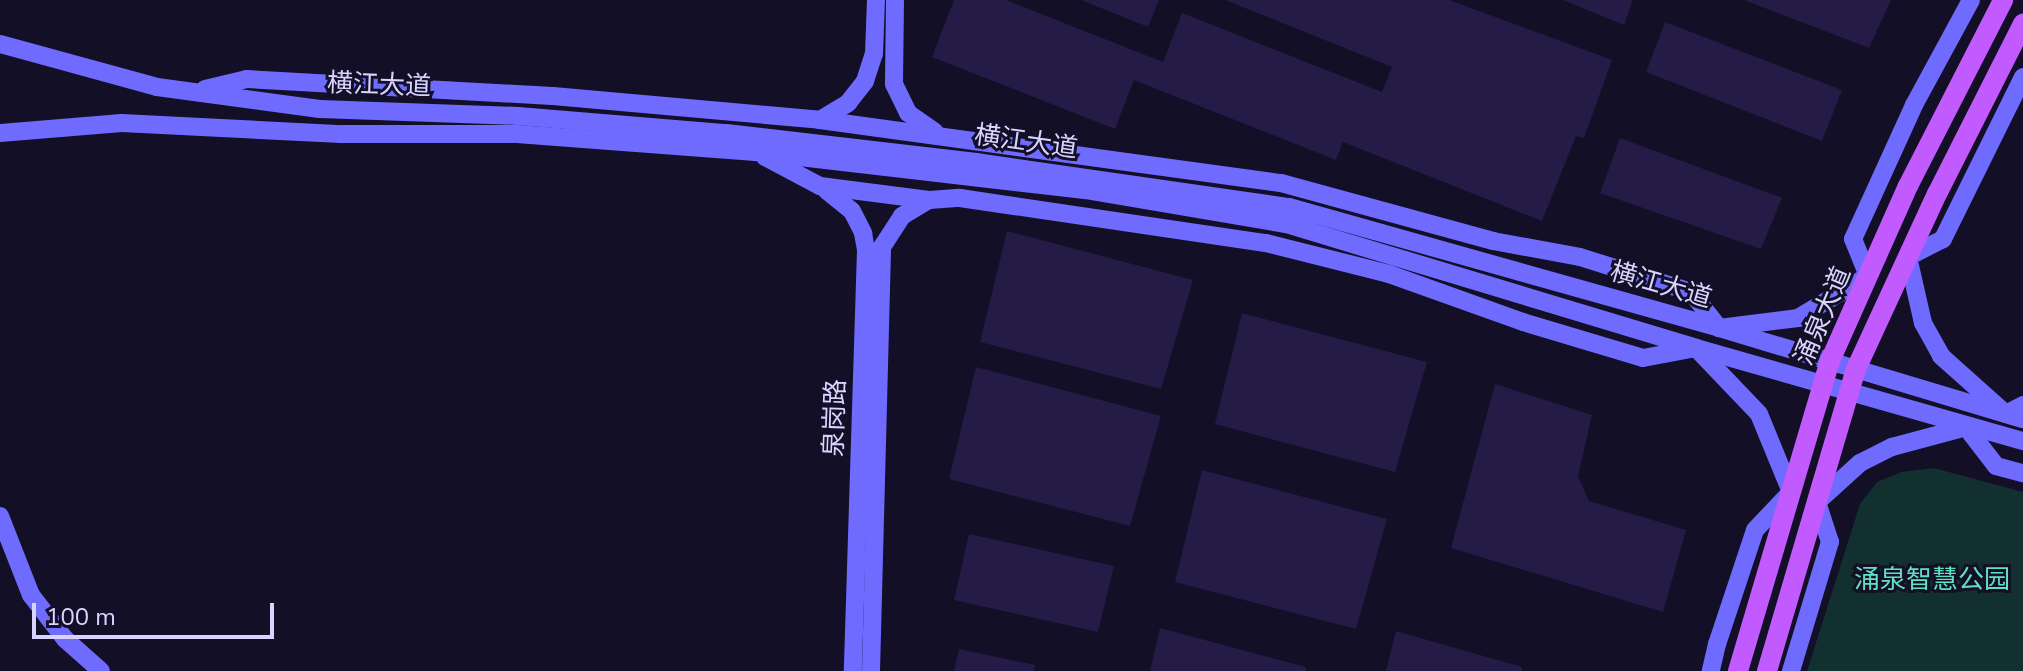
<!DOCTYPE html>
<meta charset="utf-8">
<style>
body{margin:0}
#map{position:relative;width:2023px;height:671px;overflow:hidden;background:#130f26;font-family:"Nunito Sans","Noto Sans SC",sans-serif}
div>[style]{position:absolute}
.green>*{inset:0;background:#12302f}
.building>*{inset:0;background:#241b47}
.secondary>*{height:18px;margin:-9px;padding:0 9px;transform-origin:9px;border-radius:9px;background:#6f6bff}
.primary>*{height:20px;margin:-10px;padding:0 10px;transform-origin:10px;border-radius:10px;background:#c25bff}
span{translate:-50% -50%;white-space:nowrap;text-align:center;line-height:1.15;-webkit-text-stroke:6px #130f26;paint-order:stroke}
.street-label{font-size:26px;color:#d9d4ff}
.park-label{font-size:26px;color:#5fe0c0}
.scale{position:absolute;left:32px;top:603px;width:242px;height:36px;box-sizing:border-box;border:4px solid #d9d4ff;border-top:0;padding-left:10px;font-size:24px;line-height:28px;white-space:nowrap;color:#d9d4ff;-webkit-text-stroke:6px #130f26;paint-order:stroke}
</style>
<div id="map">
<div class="green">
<i style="clip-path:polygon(1934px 468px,2023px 492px,2023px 671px,1807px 671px,1860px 504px,1877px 482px,1901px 472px)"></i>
</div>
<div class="building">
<i style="clip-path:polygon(954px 0,1006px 0,1163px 62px,1182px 13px,1382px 92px,1392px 67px,1225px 0,1449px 0,1612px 60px,1584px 138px,1576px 136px,1542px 221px,1343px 142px,1336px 160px,1134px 80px,1115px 129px,932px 57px)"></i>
<i style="clip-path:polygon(1081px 0,1159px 0,1148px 27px)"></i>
<i style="clip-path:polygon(1563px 0,1633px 0,1624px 25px)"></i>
<i style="clip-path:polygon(1744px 0,1891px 0,1869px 48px)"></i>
<i style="clip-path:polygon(1665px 22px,1842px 90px,1822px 141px,1646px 72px)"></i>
<i style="clip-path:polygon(1620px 138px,1782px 198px,1761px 249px,1600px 193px)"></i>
<i style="clip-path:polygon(1007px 231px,1193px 280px,1161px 389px,980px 342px)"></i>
<i style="clip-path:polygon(1242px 313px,1427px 362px,1395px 472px,1215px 424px)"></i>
<i style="clip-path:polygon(976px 367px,1161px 416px,1130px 526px,949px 479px)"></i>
<i style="clip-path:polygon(1495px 384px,1592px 415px,1578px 476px,1589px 501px,1686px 530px,1663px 612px,1451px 548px)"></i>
<i style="clip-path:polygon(1202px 470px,1387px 519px,1356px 629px,1175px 582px)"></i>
<i style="clip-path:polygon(969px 534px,1114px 566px,1098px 632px,954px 600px)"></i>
<i style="clip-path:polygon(1160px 628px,1306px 667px,1306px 671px,1150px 671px)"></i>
<i style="clip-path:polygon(1396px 631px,1522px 667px,1522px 671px,1386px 671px)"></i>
<i style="clip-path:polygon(959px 649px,1035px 665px,1034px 671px,954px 671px)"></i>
</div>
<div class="secondary">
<i style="left:895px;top:0;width:84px;rotate:90.7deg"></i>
<i style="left:894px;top:84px;width:32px;rotate:64deg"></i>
<i style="left:908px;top:113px;width:32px;rotate:35deg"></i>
<i style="left:0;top:44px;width:163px;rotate:15.3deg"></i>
<i style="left:157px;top:87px;width:164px;rotate:7.7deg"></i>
<i style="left:320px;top:109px;width:198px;rotate:2deg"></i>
<i style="left:518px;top:116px;width:209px;rotate:4.7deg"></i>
<i style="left:726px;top:133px;width:252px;rotate:6.6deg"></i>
<i style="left:976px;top:162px;width:316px;rotate:8.2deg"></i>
<i style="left:1289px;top:207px;width:447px;rotate:15.7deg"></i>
<i style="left:1719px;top:328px;width:317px;rotate:16.7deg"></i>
<i style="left:2023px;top:77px;width:181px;rotate:116.3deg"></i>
<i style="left:1943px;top:239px;width:39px;rotate:153deg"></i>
<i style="left:1908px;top:257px;width:68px;rotate:77.2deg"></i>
<i style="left:1923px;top:323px;width:38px;rotate:61deg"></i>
<i style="left:1941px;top:356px;width:87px;rotate:41.7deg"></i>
<i style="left:2006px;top:414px;width:19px;rotate:-28deg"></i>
<i style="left:205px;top:89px;width:43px;rotate:-13.4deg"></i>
<i style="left:247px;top:79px;width:306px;rotate:3.2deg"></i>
<i style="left:553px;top:96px;width:268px;rotate:5.1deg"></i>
<i style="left:820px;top:120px;width:465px;rotate:7.8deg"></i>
<i style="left:1281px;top:183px;width:220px;rotate:15.3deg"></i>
<i style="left:1493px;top:241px;width:88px;rotate:10.4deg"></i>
<i style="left:1580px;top:257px;width:116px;rotate:17.5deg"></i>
<i style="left:1691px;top:292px;width:46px;rotate:52.1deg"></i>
<i style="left:1719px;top:328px;width:80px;rotate:-7.2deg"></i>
<i style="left:1798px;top:318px;width:82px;rotate:-31deg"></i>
<i style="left:1868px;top:276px;width:40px;rotate:-112deg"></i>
<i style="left:1853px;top:239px;width:147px;rotate:-65.5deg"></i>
<i style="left:1914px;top:105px;width:119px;rotate:-61.5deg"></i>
<i style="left:820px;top:120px;width:33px;rotate:-31deg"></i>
<i style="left:848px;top:103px;width:28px;rotate:-52deg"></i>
<i style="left:865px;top:81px;width:28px;rotate:-72deg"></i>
<i style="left:874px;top:54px;width:54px;rotate:-87.9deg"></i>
<i style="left:0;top:133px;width:122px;rotate:-4.7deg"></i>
<i style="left:122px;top:123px;width:220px;rotate:2.9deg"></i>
<i style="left:342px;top:134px;width:175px"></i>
<i style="left:517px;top:134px;width:239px;rotate:4.3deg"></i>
<i style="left:755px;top:152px;width:332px;rotate:6.6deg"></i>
<i style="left:1085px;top:190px;width:204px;rotate:9.6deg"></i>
<i style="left:1286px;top:224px;width:428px;rotate:16.8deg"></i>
<i style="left:1696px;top:348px;width:340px;rotate:15.9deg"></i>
<i style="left:765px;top:157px;width:62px;rotate:27.8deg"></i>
<i style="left:820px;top:186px;width:110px;rotate:7.3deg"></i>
<i style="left:929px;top:200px;width:31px;rotate:-4deg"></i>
<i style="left:960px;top:198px;width:309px;rotate:8.4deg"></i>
<i style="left:1266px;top:243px;width:127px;rotate:14.1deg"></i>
<i style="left:1389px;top:274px;width:142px;rotate:19.7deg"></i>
<i style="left:1523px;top:322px;width:125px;rotate:16.7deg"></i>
<i style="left:1643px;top:358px;width:54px;rotate:-10.7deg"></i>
<i style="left:1696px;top:348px;width:91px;rotate:46.3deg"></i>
<i style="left:1759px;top:414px;width:84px;rotate:67.7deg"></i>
<i style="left:1791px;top:492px;width:52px;rotate:133.5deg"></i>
<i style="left:1755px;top:530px;width:120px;rotate:108.4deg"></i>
<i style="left:1717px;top:644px;width:28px;rotate:103deg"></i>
<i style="left:826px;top:190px;width:33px;rotate:39deg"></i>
<i style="left:852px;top:211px;width:25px;rotate:63deg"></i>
<i style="left:863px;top:233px;width:17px;rotate:80deg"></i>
<i style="left:866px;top:250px;width:421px;rotate:91.8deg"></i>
<i style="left:0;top:516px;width:85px;rotate:68.6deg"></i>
<i style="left:31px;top:595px;width:56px;rotate:52.3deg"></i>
<i style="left:65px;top:639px;width:48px;rotate:41.6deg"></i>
<i style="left:871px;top:671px;width:424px;rotate:-88.5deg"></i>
<i style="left:882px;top:247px;width:37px;rotate:-57deg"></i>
<i style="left:902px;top:216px;width:31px;rotate:-31deg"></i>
<i style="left:1791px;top:671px;width:135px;rotate:-73.2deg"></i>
<i style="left:1830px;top:542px;width:42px;rotate:-108deg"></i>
<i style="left:1817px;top:502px;width:58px;rotate:-42.2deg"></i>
<i style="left:1860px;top:463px;width:36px;rotate:-27deg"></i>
<i style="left:1892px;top:447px;width:77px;rotate:-15.1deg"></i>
<i style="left:1966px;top:427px;width:49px;rotate:52.4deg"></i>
<i style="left:1996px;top:466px;width:28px;rotate:15deg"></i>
</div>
<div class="primary">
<i style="left:1738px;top:671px;width:323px;rotate:-73.5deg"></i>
<i style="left:1830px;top:361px;width:192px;rotate:-66deg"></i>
<i style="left:1908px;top:186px;width:209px;rotate:-62.9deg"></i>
<i style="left:1767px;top:671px;width:315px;rotate:-73.6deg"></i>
<i style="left:1856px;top:369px;width:193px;rotate:-65.2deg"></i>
<i style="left:1937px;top:194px;width:191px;rotate:-63.2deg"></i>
</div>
<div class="street-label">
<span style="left:379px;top:85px;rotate:2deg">横江大道</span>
<span style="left:1026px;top:142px;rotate:8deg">横江大道</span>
<span style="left:1661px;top:285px;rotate:16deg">横江大道</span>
<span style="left:1823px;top:316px;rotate:-67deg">涌泉大道</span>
<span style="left:835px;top:418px;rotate:-88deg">泉岗路</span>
</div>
<div class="park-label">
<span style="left:1932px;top:580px">涌泉智慧公园</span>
</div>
<div class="scale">100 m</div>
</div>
